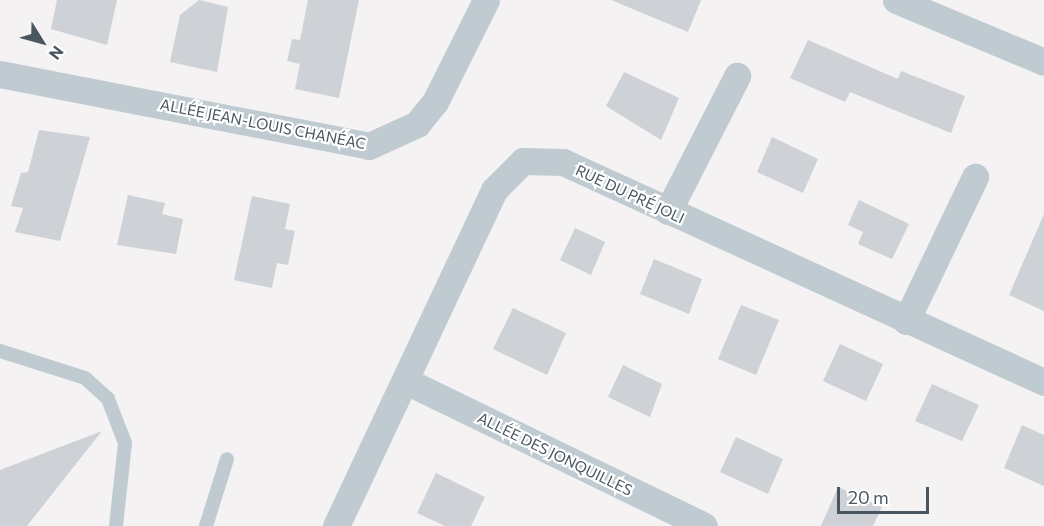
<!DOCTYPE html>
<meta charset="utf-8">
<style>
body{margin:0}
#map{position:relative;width:1044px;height:526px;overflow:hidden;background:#f4f2f2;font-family:Commissioner,sans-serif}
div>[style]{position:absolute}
.building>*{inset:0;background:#ced1d6}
.service>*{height:14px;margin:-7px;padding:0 7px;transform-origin:7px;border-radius:7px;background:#bfcad1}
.minor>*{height:27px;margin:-13.5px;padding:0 13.5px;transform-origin:13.5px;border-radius:13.5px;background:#bfcad1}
span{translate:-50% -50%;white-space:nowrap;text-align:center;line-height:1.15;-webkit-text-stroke:4.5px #fff;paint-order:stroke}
.street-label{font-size:15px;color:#495660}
.north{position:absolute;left:12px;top:12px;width:60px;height:60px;-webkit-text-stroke:4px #fff;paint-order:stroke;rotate:127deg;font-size:16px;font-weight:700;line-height:24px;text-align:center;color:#495660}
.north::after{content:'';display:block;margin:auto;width:21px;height:27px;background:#495660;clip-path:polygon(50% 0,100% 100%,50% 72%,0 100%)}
.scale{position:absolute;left:837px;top:487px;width:92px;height:27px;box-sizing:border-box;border:3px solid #495660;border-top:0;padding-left:8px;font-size:18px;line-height:21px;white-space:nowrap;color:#495660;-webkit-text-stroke:4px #fff;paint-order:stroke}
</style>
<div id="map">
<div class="building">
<i style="clip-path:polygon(57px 0,117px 0,107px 45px,51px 29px)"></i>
<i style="clip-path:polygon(199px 0,228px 7px,217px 72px,170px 62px,180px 15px)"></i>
<i style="clip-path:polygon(308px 0,359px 0,339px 98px,295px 89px,300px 64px,287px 61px,292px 39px,300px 40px)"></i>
<i style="clip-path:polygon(611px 0,701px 0,688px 32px)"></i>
<i style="clip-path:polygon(808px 40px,898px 79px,901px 71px,965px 96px,951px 133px,850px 92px,845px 102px,790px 78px)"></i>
<i style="clip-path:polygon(624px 72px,679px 98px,661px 140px,606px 106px)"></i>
<i style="clip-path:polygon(39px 130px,90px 137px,60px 241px,15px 232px,23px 208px,11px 206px,21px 173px,28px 172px)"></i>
<i style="clip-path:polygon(772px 137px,818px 159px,803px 193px,757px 172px)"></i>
<i style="clip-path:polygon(128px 195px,165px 203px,162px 214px,183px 219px,176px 254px,117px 245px)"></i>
<i style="clip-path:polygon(252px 196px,290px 204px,285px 229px,295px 231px,288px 265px,277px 263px,272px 288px,234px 280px)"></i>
<i style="clip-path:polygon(859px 200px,909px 224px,892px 259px,858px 244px,863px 232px,848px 225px)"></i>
<i style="clip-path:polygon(1044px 214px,1044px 311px,1009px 295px)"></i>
<i style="clip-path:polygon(575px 228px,605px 242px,591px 275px,560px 260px)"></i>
<i style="clip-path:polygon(654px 259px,702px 279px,689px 314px,640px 294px)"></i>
<i style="clip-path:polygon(741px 305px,779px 320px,756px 375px,718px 359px)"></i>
<i style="clip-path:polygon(513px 308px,566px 333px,547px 375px,493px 349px)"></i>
<i style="clip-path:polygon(840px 344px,883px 364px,866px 401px,823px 381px)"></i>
<i style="clip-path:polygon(623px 365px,662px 384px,650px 417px,608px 397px)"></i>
<i style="clip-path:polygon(932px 384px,979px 405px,962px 441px,915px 421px)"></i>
<i style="clip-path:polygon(1022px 425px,1044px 435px,1044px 486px,1004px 468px)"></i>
<i style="clip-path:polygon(102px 431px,27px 526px,0 526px,0 470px)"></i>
<i style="clip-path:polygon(736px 437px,783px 459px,768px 494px,720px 472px)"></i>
<i style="clip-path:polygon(436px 473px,485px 497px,471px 526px,445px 526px,417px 513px)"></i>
<i style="clip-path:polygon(838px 487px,882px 507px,873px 526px,821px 526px)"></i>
</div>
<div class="service">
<i style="left:0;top:351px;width:89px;rotate:17.6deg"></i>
<i style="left:85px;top:378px;width:31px;rotate:42deg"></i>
<i style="left:108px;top:399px;width:47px;rotate:68.9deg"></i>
<i style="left:125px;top:443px;width:83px;rotate:96.2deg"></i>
<i style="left:206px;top:526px;width:70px;rotate:-72.6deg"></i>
</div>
<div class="minor">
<i style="left:896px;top:0;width:160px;rotate:22.7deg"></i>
<i style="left:0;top:74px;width:376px;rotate:11deg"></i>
<i style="left:369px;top:146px;width:53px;rotate:-24.6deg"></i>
<i style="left:417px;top:124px;width:28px;rotate:-51deg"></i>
<i style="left:435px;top:102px;width:114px;rotate:-63.4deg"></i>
<i style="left:668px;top:211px;width:152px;rotate:-62.9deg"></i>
<i style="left:906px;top:321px;width:160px;rotate:-64.4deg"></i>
<i style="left:406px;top:381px;width:331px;rotate:25.9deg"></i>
<i style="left:336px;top:526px;width:371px;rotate:-64.8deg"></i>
<i style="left:494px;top:190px;width:41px;rotate:-45deg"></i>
<i style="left:523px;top:161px;width:40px;rotate:1.4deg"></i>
<i style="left:563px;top:162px;width:529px;rotate:24.58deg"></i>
</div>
<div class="street-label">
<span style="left:263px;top:124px;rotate:11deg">ALLÉE JEAN-LOUIS CHANÉAC</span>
<span style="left:630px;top:194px;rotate:25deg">RUE DU PRÉ JOLI</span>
<span style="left:555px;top:454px;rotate:26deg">ALLÉE DES JONQUILLES</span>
</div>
<div class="north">N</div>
<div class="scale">20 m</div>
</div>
